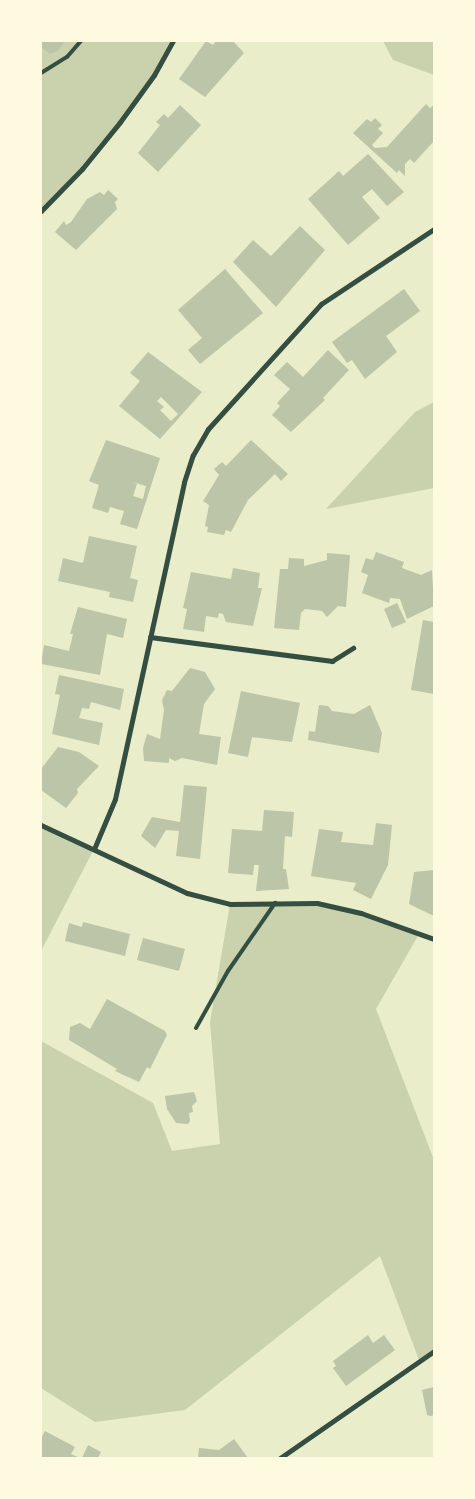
<!DOCTYPE html>
<style>
body{margin:0}
#map{position:relative;width:475px;height:1499px;overflow:hidden;background:#e9edc9;font-family:"DM Sans",sans-serif}
div>[style]{position:absolute}
.green>*{inset:0;background:#cad2ad}
.building>*{inset:0;background:#bcc5a7}
.service>*{height:4px;margin:-2px;padding:0 2px;transform-origin:2px;border-radius:2px;background:#344e41}
.minor>*{height:5px;margin:-2.5px;padding:0 2.5px;transform-origin:2.5px;border-radius:2.5px;background:#344e41}
span{translate:-50% -50%;white-space:nowrap;text-align:center;line-height:1.15;-webkit-text-stroke:5px #fefae0;paint-order:stroke}
.frame{position:absolute;inset:0;border:42px solid #fefae0;pointer-events:none}
</style>
<div id="map">
<div class="green">
<i style="clip-path:polygon(41px 41px,173px 41px,154px 75px,82px 169px,41px 211px)"></i>
<i style="clip-path:polygon(383px 41px,434px 41px,434px 75px,393px 60px)"></i>
<i style="clip-path:polygon(434px 402px,434px 488px,326px 509px,415px 412px)"></i>
<i style="clip-path:polygon(41px 825px,94px 849px,41px 951px)"></i>
<i style="clip-path:polygon(317px 903px,361px 913px,419px 934px,376px 1009px,434px 1160px,434px 1351px,419px 1360px,380px 1256px,185px 1410px,95px 1422px,41px 1388px,41px 1041px,153px 1103px,172px 1151px,220px 1144px,210px 1022px,230px 904px)"></i>
</div>
<div class="building">
<i style="clip-path:polygon(41px 41px,65px 41px,58px 51px,50px 54px,41px 47px)"></i>
<i style="clip-path:polygon(206px 41px,213px 45px,216px 41px,233px 41px,244px 53px,205px 97px,179px 79px)"></i>
<i style="clip-path:polygon(426px 104px,430px 108px,434px 105px,434px 141px,414px 163px,410px 159px,405px 164px,405px 176px,399px 170px,397px 173px,353px 133px,367px 119px,371px 122px,375px 118px,382px 125px,378px 129px,383px 133px,372px 145px,375px 148px,387px 147px)"></i>
<i style="clip-path:polygon(180px 105px,201px 125px,158px 172px,138px 153px,160px 125px,156px 122px,164px 114px,168px 118px)"></i>
<i style="clip-path:polygon(368px 154px,404px 192px,387px 206px,372px 189px,362px 197px,380px 218px,348px 245px,308px 199px,339px 171px,343px 176px)"></i>
<i style="clip-path:polygon(108px 190px,118px 199px,115px 202px,117px 209px,76px 250px,55px 232px,64px 221px,66px 225px,71px 222px,87px 199px,100px 192px,104px 195px)"></i>
<i style="clip-path:polygon(300px 226px,325px 250px,276px 307px,233px 262px,253px 240px,271px 256px)"></i>
<i style="clip-path:polygon(225px 269px,263px 313px,200px 364px,188px 350px,202px 338px,178px 310px)"></i>
<i style="clip-path:polygon(404px 289px,420px 311px,386px 336px,397px 352px,365px 379px,352px 360px,347px 363px,332px 342px)"></i>
<i style="clip-path:polygon(328px 350px,349px 370px,323px 398px,325px 400px,291px 432px,272px 415px,280px 406px,277px 403px,290px 389px,274px 375px,287px 362px,303px 377px)"></i>
<i style="clip-path:polygon(evenodd,148px 352px,202px 392px,160px 439px,119px 406px,140px 381px,130px 373px,148px 352px,161px 397px,178px 414px,171px 421px,160px 410px,164px 407px,157px 401px,161px 397px)"></i>
<i style="clip-path:polygon(evenodd,106px 440px,160px 458px,137px 529px,120px 524px,124px 511px,110px 507px,108px 513px,92px 508px,99px 485px,89px 481px,106px 440px,132px 482px,146px 486px,143px 499px,133px 496px,137px 484px,132px 482px)"></i>
<i style="clip-path:polygon(251px 440px,288px 474px,281px 481px,275px 474px,248px 500px,231px 532px,226px 530px,224px 535px,207px 532px,208px 527px,205px 526px,209px 505px,203px 501px,219px 475px,214px 469px,222px 462px,226px 466px)"></i>
<i style="clip-path:polygon(89px 536px,137px 546px,130px 578px,138px 580px,133px 602px,109px 597px,110px 592px,58px 581px,63px 558px,83px 563px)"></i>
<i style="clip-path:polygon(376px 552px,404px 562px,402px 568px,421px 575px,432px 570px,434px 606px,407px 619px,400px 599px,390px 598px,389px 603px,362px 593px,368px 575px,361px 572px,366px 558px,373px 560px)"></i>
<i style="clip-path:polygon(327px 553px,350px 555px,346px 607px,338px 606px,327px 617px,322px 611px,305px 609px,301px 613px,299px 630px,274px 628px,280px 569px,288px 569px,289px 558px,304px 559px,304px 566px,327px 560px)"></i>
<i style="clip-path:polygon(233px 568px,260px 573px,258px 588px,262px 588px,253px 626px,226px 622px,223px 614px,219px 613px,218px 618px,206px 616px,204px 632px,183px 629px,187px 609px,183px 608px,191px 572px,231px 579px)"></i>
<i style="clip-path:polygon(397px 603px,406px 622px,392px 628px,384px 609px)"></i>
<i style="clip-path:polygon(78px 607px,127px 619px,123px 638px,107px 634px,100px 675px,41px 664px,44px 645px,69px 651px,73px 634px,70px 634px)"></i>
<i style="clip-path:polygon(423px 620px,434px 622px,434px 694px,411px 690px)"></i>
<i style="clip-path:polygon(190px 668px,205px 672px,215px 689px,204px 704px,199px 734px,221px 737px,217px 765px,182px 758px,175px 761px,169px 758px,169px 763px,144px 761px,143px 748px,147px 734px,160px 739px,164px 710px,162px 700px,167px 690px,172px 691px)"></i>
<i style="clip-path:polygon(59px 675px,124px 689px,120px 710px,91px 702px,89px 709px,82px 708px,79px 718px,103px 723px,99px 745px,52px 734px,60px 695px,55px 694px)"></i>
<i style="clip-path:polygon(241px 691px,300px 703px,292px 742px,252px 737px,248px 757px,228px 753px)"></i>
<i style="clip-path:polygon(319px 705px,328px 706px,332px 711px,354px 714px,370px 705px,382px 733px,379px 753px,308px 740px,309px 731px,315px 732px)"></i>
<i style="clip-path:polygon(58px 747px,79px 752px,99px 766px,77px 789px,78px 793px,66px 808px,41px 790px,41px 769px)"></i>
<i style="clip-path:polygon(184px 785px,207px 787px,200px 859px,176px 856px,179px 831px,166px 830px,155px 848px,141px 836px,152px 817px,180px 822px)"></i>
<i style="clip-path:polygon(264px 810px,294px 812px,292px 837px,285px 836px,283px 869px,286px 869px,289px 889px,256px 891px,259px 865px,254px 865px,253px 875px,228px 873px,232px 829px,262px 831px)"></i>
<i style="clip-path:polygon(376px 823px,392px 825px,388px 865px,371px 899px,353px 890px,356px 883px,311px 876px,319px 829px,343px 832px,341px 842px,373px 845px)"></i>
<i style="clip-path:polygon(434px 870px,434px 916px,409px 904px,414px 872px)"></i>
<i style="clip-path:polygon(83px 922px,130px 934px,125px 956px,65px 941px,69px 923px,82px 927px)"></i>
<i style="clip-path:polygon(143px 938px,185px 949px,179px 971px,137px 960px)"></i>
<i style="clip-path:polygon(107px 999px,165px 1031px,167px 1035px,150px 1069px,147px 1067px,139px 1082px,115px 1071px,117px 1069px,69px 1040px,70px 1027px,80px 1023px,90px 1029px)"></i>
<i style="clip-path:polygon(194px 1092px,197px 1101px,192px 1106px,193px 1112px,189px 1113px,190px 1121px,188px 1124px,176px 1123px,167px 1109px,165px 1096px)"></i>
<i style="clip-path:polygon(368px 1335px,373px 1343px,384px 1335px,395px 1350px,346px 1386px,333px 1368px,336px 1366px,333px 1361px)"></i>
<i style="clip-path:polygon(434px 1387px,434px 1415px,431px 1416px,427px 1415px,422px 1390px)"></i>
<i style="clip-path:polygon(45px 1431px,75px 1447px,71px 1454px,80px 1458px,41px 1458px,41px 1438px)"></i>
<i style="clip-path:polygon(234px 1439px,248px 1458px,198px 1458px,199px 1448px,219px 1450px)"></i>
<i style="clip-path:polygon(88px 1445px,101px 1452px,98px 1458px,82px 1458px)"></i>
</div>
<div class="service">
<i style="left:41px;top:73px;width:31px;rotate:-32deg"></i>
<i style="left:67px;top:57px;width:21px;rotate:-49deg"></i>
<i style="left:196px;top:1028px;width:65px;rotate:-60.7deg"></i>
<i style="left:228px;top:971px;width:83px;rotate:-55.3deg"></i>
</div>
<div class="minor">
<i style="left:41px;top:211px;width:59px;rotate:-45.7deg"></i>
<i style="left:82px;top:169px;width:60px;rotate:-51deg"></i>
<i style="left:120px;top:122px;width:58px;rotate:-54.1deg"></i>
<i style="left:154px;top:75px;width:39px;rotate:-61deg"></i>
<i style="left:150px;top:637px;width:184px;rotate:7.5deg"></i>
<i style="left:332px;top:661px;width:25px;rotate:-32deg"></i>
<i style="left:41px;top:825px;width:161px;rotate:25deg"></i>
<i style="left:187px;top:893px;width:44px;rotate:14.3deg"></i>
<i style="left:230px;top:904px;width:87px;rotate:-0.7deg"></i>
<i style="left:317px;top:903px;width:45px;rotate:12.8deg"></i>
<i style="left:361px;top:913px;width:77px;rotate:19.6deg"></i>
<i style="left:94px;top:849px;width:54px;rotate:-67.2deg"></i>
<i style="left:115px;top:799px;width:324px;rotate:-77.7deg"></i>
<i style="left:184px;top:482px;width:28px;rotate:-72deg"></i>
<i style="left:193px;top:455px;width:30px;rotate:-60deg"></i>
<i style="left:208px;top:429px;width:169px;rotate:-47.9deg"></i>
<i style="left:321px;top:304px;width:136px;rotate:-33.6deg"></i>
<i style="left:280px;top:1458px;width:188px;rotate:-34.8deg"></i>
</div>
<div class="frame"></div>
</div>
